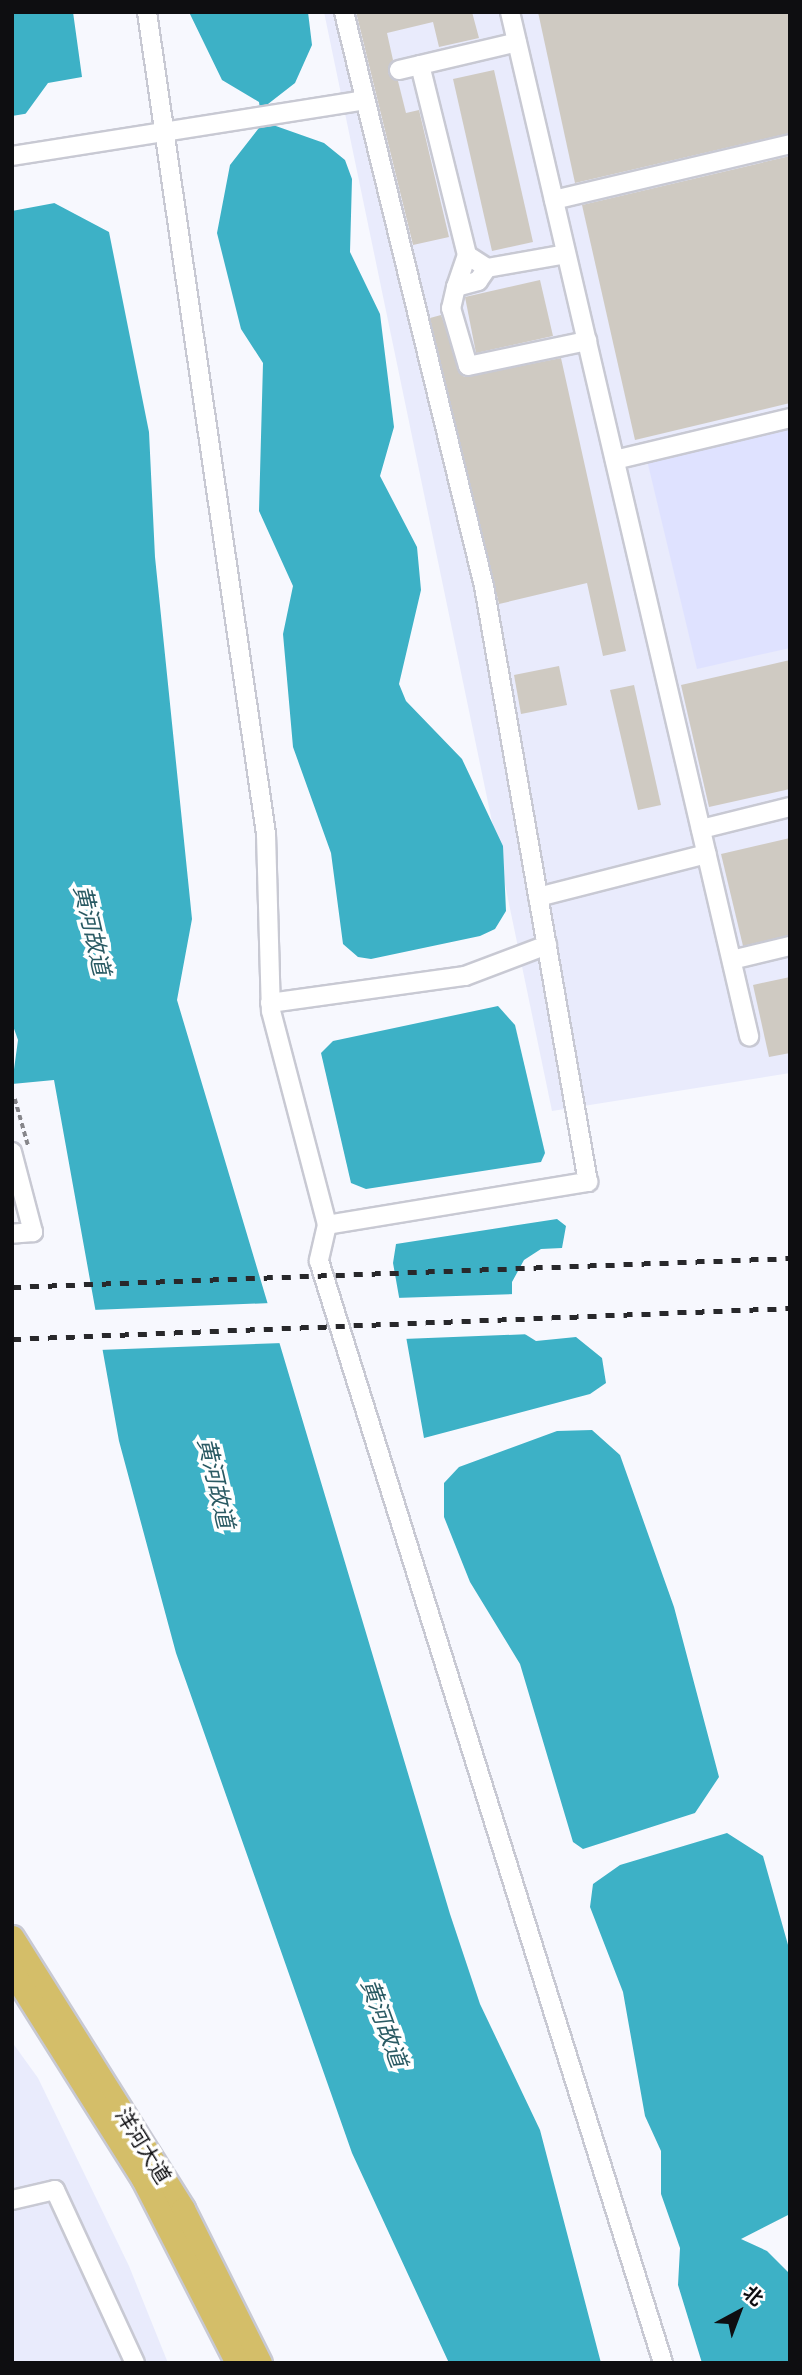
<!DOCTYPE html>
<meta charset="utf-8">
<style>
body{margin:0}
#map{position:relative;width:802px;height:2375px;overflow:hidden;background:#f7f8fe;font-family:Figtree,"Noto Sans SC",sans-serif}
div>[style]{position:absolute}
.built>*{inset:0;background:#e9ebfc}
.green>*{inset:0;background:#dfe2ff}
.water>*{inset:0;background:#3db1c6}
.pier>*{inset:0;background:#f7f8fe}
.building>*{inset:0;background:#cfcac2}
.path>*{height:3.5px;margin-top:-1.75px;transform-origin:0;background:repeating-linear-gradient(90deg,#86868b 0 5px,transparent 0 8.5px)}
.roads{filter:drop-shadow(2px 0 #c8c9d3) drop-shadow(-2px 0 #c8c9d3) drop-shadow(0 2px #c8c9d3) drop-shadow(0 -2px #c8c9d3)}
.minor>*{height:18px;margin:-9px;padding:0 9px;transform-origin:9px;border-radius:9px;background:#fff}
.major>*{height:23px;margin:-11.5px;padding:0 11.5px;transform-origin:11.5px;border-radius:11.5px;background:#d4be69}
.rail>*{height:5px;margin-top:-2.5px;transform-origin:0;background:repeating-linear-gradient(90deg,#28282b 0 9px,transparent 0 18px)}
span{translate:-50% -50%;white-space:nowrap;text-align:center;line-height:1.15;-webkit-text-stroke:7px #fff;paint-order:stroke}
.street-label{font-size:21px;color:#0e0e11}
.water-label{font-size:23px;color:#2a5a63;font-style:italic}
.frame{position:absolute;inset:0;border:14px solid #0e0e11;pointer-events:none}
.north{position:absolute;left:704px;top:2277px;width:70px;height:70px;-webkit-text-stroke:5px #fff;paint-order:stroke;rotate:41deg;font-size:19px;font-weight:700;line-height:28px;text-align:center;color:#0e0e11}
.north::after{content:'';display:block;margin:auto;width:24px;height:32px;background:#0e0e11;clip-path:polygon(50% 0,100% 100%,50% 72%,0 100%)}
</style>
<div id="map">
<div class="built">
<i style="clip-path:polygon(324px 12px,790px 12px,790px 1073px,552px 1111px)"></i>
<i style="clip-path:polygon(12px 2042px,38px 2078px,129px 2266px,168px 2363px,12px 2363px)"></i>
</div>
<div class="green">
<i style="clip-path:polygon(790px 422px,790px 648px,697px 669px,646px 456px)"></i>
</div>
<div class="water">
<i style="clip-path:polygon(12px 12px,73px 12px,82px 77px,48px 83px,16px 127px,41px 196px,109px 232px,149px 432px,155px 557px,192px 919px,177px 1000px,450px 1914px,480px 2004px,540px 2130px,601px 2363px,449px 2363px,352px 2153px,176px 1653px,119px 1441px,54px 1080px,12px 1084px,18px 1040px,12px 1023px)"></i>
<i style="clip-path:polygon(189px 12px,308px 12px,312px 45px,295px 83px,268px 104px,273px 125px,324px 143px,345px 160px,352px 179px,350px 252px,380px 314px,394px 427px,380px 476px,417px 547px,421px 590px,399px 684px,406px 701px,462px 759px,503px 846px,506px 911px,495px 929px,480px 936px,371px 959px,358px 957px,343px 944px,331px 853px,293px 747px,283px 634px,293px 586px,259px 511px,263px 363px,241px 329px,217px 233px,230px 165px,262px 124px,259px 102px,222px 80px)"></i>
<i style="clip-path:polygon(498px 1006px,515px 1025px,545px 1153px,541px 1162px,366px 1189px,351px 1183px,321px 1053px,333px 1041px)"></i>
<i style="clip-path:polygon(557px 1219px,566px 1226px,562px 1248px,541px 1249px,524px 1260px,512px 1282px,512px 1326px,536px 1341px,576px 1337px,602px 1358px,606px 1383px,590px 1394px,424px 1438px,393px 1263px,396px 1244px)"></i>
<i style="clip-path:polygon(592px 1430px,620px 1455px,674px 1607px,719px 1777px,695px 1813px,583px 1849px,573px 1842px,520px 1664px,470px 1582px,444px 1517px,444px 1483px,459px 1467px,557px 1431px)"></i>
<i style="clip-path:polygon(727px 1833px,763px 1856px,790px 1952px,790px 2214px,741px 2239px,767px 2251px,790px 2274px,790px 2363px,702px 2363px,678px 2285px,680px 2248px,661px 2194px,661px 2151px,645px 2116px,623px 1992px,590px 1907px,593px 1884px,620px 1865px)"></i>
</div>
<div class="pier">
<i style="clip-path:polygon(30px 113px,19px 127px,44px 193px,60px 202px,12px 211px,12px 116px)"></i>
<i style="clip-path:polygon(516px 1294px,516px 1325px,531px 1334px,403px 1339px,395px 1298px)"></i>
<i style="clip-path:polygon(271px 1303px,283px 1343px,99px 1350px,92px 1310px)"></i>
</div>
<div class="building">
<i style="clip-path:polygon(356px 12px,472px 12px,479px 38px,439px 47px,433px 22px,387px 33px,393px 60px,388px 73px,398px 81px,406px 113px,419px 110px,449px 237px,413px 245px)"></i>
<i style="clip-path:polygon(538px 12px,790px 12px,790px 133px,575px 183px)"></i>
<i style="clip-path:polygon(494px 70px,533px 242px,492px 251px,453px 79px)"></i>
<i style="clip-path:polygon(790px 156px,790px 403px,635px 440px,582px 205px)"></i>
<i style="clip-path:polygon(540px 280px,553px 336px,476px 353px,465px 297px)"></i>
<i style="clip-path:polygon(441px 315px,464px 377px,561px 358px,626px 651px,603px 656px,587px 583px,499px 604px,430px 318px)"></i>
<i style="clip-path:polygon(790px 660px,790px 789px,709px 807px,681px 685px)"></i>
<i style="clip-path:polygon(559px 666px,567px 705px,521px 714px,514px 675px)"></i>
<i style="clip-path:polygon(634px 685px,661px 805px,638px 810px,610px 690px)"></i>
<i style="clip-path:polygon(790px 838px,790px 935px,743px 946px,721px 854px)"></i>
<i style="clip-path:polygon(790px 977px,790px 1053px,769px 1057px,753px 985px)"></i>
</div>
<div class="path">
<i style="left:12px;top:999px;width:8px;rotate:90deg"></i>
<i style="left:15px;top:1099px;width:48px;rotate:74.2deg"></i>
</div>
<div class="roads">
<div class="minor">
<i style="left:147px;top:12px;width:831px;rotate:81.76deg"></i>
<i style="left:266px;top:834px;width:177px;rotate:88.4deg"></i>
<i style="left:271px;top:1011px;width:221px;rotate:75.3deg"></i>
<i style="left:327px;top:1225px;width:37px;rotate:103deg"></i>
<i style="left:319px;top:1261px;width:1154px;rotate:72.66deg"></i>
<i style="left:510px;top:12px;width:1052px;rotate:76.86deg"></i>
<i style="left:420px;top:65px;width:196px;rotate:76.1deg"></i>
<i style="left:467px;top:255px;width:24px;rotate:33deg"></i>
<i style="left:487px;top:268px;width:80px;rotate:-10deg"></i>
<i style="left:399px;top:70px;width:121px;rotate:-13.3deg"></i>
<i style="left:12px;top:156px;width:357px;rotate:-9deg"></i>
<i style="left:554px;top:200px;width:243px;rotate:-13.3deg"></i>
<i style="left:467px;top:255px;width:34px;rotate:109deg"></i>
<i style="left:456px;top:287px;width:23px;rotate:-15deg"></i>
<i style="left:478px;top:281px;width:16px;rotate:-55deg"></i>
<i style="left:456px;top:287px;width:22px;rotate:103deg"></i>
<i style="left:451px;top:308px;width:60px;rotate:73.7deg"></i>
<i style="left:468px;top:366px;width:122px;rotate:-11.9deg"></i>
<i style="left:615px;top:460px;width:180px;rotate:-13.5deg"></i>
<i style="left:701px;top:829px;width:92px;rotate:-13.9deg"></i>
<i style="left:538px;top:897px;width:174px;rotate:-14.3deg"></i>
<i style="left:732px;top:960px;width:60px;rotate:-13.6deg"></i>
<i style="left:270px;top:1003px;width:197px;rotate:-7.9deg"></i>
<i style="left:465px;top:976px;width:88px;rotate:-20.7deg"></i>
<i style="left:12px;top:1152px;width:83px;rotate:75.3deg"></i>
<i style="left:33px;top:1232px;width:21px;rotate:175deg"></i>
<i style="left:327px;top:1225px;width:265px;rotate:-9.4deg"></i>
<i style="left:588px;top:1182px;width:605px;rotate:-99.9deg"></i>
<i style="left:484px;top:586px;width:591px;rotate:-103.71deg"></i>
<i style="left:12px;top:2200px;width:44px;rotate:-13.1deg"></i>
<i style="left:55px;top:2190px;width:191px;rotate:65.2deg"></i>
</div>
<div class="major">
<i style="left:12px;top:1937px;width:321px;rotate:57.8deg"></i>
<i style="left:183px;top:2209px;width:172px;rotate:63.4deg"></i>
<i style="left:12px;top:1971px;width:246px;rotate:57.8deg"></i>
<i style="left:143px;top:2179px;width:207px;rotate:62.9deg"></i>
</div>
</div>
<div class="rail">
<i style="left:12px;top:1287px;width:779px;rotate:-2.13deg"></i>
<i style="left:12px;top:1339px;width:779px;rotate:-2.28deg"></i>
</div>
<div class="street-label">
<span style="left:143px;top:2146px;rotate:58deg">洋河大道</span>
</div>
<div class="water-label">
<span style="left:92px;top:930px;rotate:77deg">黄河故道</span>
<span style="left:216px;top:1483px;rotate:77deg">黄河故道</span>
<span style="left:384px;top:2023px;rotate:70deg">黄河故道</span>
</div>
<div class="frame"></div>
<div class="north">北</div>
</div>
